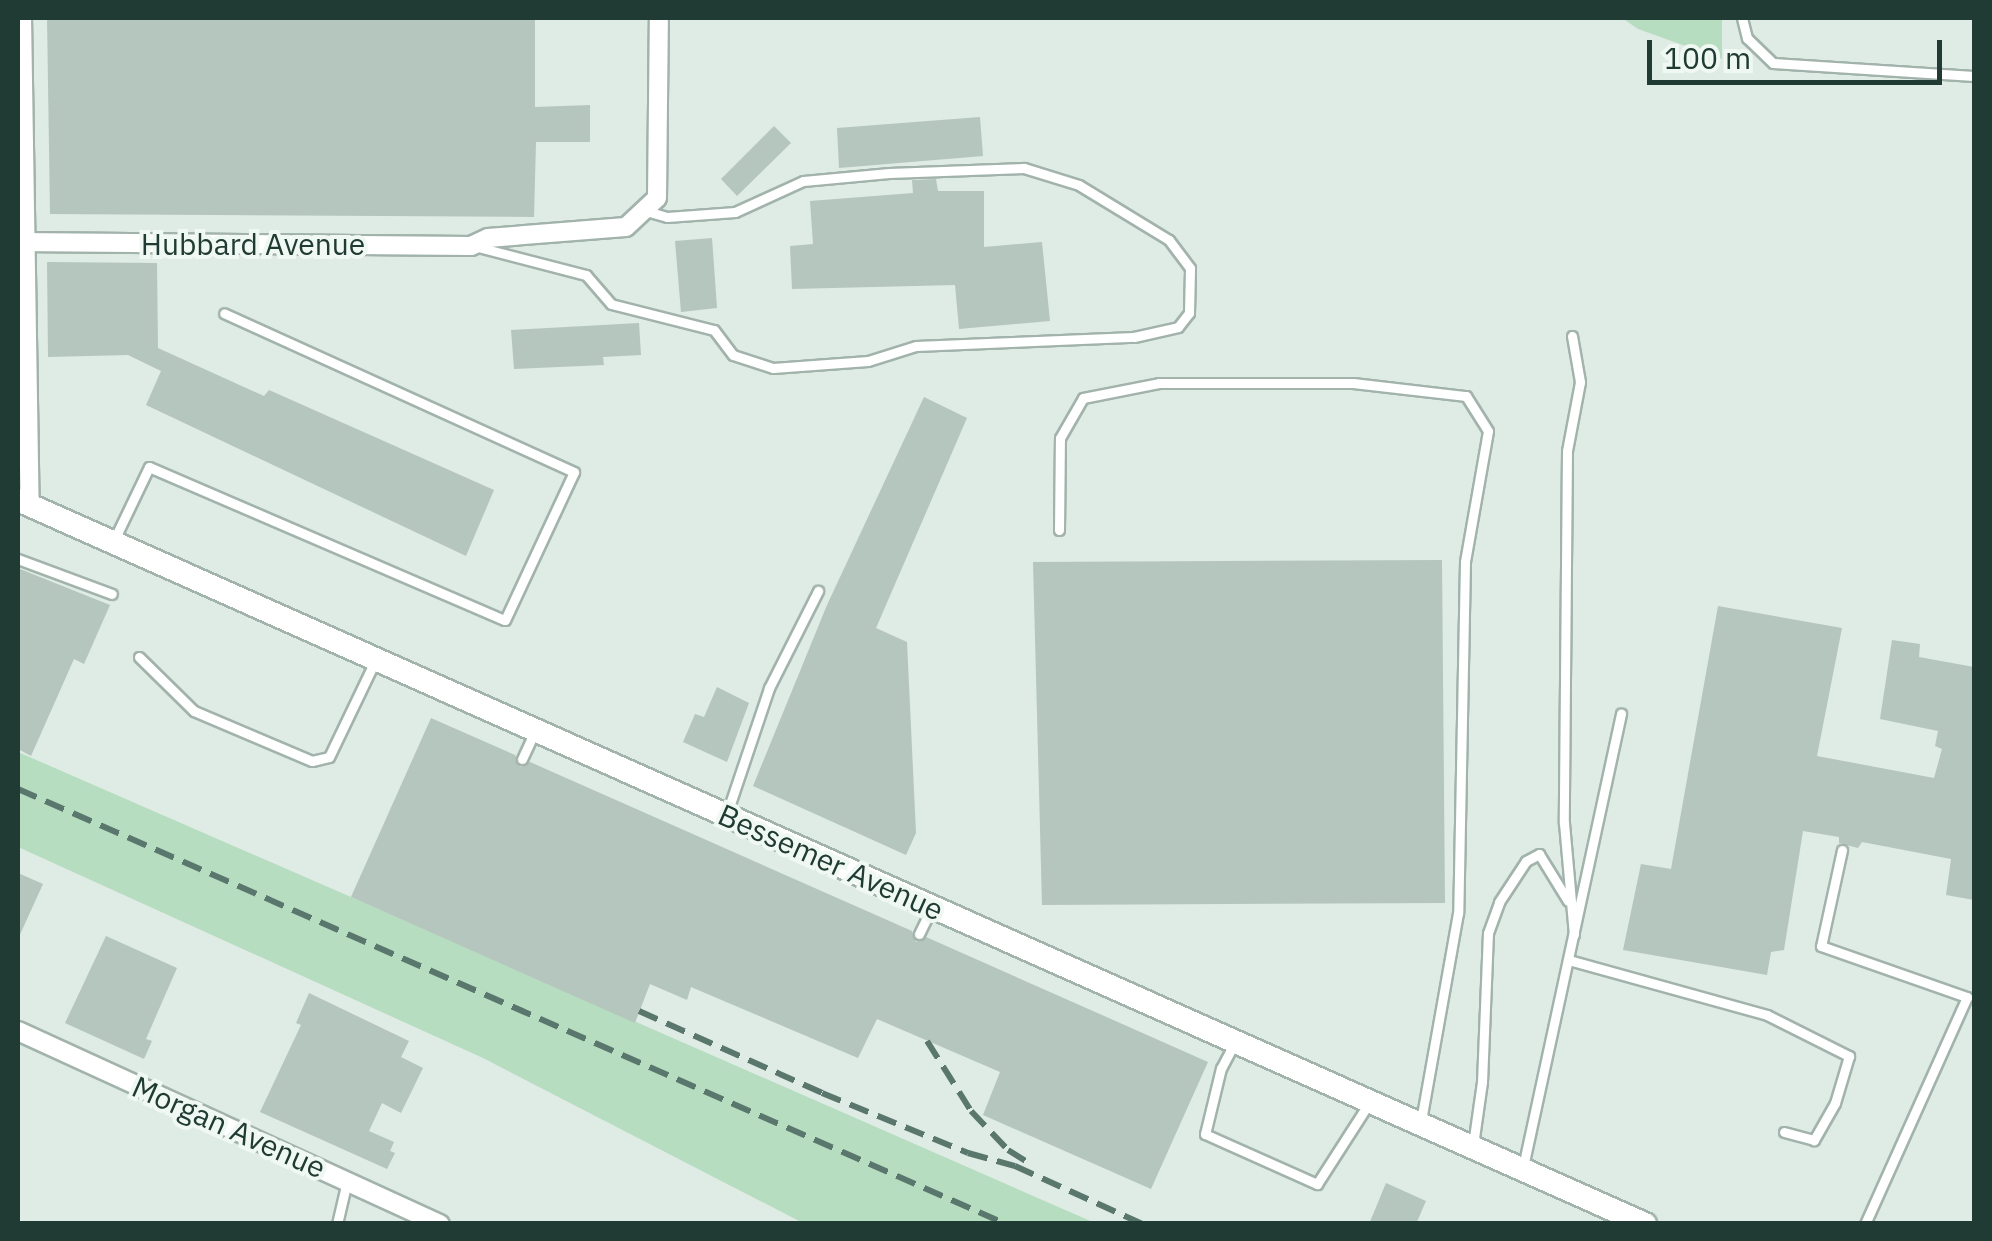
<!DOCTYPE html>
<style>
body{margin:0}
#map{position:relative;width:1992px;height:1241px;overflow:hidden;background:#dfebe5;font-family:"IBM Plex Sans",sans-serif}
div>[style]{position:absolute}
.green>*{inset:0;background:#b7ddc0}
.building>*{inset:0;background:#b5c6be}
.roads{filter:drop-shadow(2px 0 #a2b3ac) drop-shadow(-2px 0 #a2b3ac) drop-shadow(0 2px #a2b3ac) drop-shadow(0 -2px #a2b3ac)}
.lane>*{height:9px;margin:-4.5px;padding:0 4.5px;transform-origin:4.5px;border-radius:4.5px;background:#fff}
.street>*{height:18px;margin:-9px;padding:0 9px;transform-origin:9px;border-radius:9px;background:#fff}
.secondary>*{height:22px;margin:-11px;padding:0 11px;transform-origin:11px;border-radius:11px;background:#fff}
.rail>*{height:6px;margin-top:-3px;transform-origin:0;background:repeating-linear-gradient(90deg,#5a776e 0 20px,transparent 0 30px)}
span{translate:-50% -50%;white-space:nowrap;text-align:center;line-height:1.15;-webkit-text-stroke:8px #f0f8f3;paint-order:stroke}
.street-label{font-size:30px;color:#203b33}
.frame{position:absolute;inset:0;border:20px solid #203b33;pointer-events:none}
.scale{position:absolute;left:1647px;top:40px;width:295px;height:45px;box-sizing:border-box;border:5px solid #203b33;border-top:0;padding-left:12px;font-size:30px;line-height:35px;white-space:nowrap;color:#203b33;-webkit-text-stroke:8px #f0f8f3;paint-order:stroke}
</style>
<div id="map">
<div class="green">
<i style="clip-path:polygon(1622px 18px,1722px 18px,1722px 59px,1638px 29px)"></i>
<i style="clip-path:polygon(18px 752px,351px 897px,1095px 1223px,803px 1223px,483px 1058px,18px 847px)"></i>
</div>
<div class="building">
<i style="clip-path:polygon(47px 18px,535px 18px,535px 107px,590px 105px,590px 142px,536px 142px,534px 217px,50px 214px)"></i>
<i style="clip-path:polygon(980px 117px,983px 156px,839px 168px,837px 128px)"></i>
<i style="clip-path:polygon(774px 126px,791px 143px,737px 196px,721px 179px)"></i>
<i style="clip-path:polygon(936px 179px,938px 191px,984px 191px,984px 247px,1042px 242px,1050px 321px,959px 329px,955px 285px,792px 289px,790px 246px,813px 244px,810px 201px,913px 193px,912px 180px)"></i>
<i style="clip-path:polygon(712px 238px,717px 308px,681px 312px,675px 241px)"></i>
<i style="clip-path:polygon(47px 262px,157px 263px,158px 348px,264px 396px,269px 390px,494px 490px,466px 556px,146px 405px,161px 371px,128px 355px,48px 357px)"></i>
<i style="clip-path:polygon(639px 323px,641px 355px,603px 357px,604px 365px,514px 369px,511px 330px)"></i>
<i style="clip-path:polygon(924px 397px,967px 418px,876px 628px,907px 642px,916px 833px,906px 855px,753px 786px,827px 605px)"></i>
<i style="clip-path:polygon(1442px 560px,1445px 903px,1042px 905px,1033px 562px)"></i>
<i style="clip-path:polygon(20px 569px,110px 605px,84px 664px,74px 659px,31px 756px,18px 749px)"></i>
<i style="clip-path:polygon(1718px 606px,1842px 628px,1817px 756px,1934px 778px,1942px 749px,1935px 746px,1938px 731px,1880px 719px,1892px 640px,1920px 644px,1919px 657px,1974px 667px,1974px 900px,1946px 895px,1951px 859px,1862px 842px,1858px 848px,1839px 843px,1839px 837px,1803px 831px,1784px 950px,1771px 952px,1767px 975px,1623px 950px,1641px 864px,1671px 869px)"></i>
<i style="clip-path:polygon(717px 687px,749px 703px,727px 762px,683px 742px,695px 714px,704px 717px)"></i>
<i style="clip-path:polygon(431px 718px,515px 755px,520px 767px,530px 762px,912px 931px,916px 942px,926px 937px,1208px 1062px,1151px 1189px,983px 1115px,1000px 1072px,877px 1019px,858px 1058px,691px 987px,687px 1000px,650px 984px,635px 1023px,351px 897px)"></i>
<i style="clip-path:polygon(18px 873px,43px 884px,18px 939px)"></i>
<i style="clip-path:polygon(106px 936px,177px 968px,146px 1039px,152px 1041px,144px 1059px,65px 1023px)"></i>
<i style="clip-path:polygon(309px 993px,409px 1041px,401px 1057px,423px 1068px,401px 1113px,382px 1103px,369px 1131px,394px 1142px,390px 1151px,395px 1153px,387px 1169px,260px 1112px,301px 1025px,296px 1023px)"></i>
<i style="clip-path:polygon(1386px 1183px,1426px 1201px,1416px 1224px,1369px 1224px)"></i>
</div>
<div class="roads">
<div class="lane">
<i style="left:1742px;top:18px;width:21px;rotate:76deg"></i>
<i style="left:1747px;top:38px;width:36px;rotate:44deg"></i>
<i style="left:1773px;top:63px;width:201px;rotate:3.7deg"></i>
<i style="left:474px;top:246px;width:116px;rotate:14.5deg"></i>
<i style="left:586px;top:275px;width:38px;rotate:49deg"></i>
<i style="left:611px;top:304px;width:106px;rotate:14.2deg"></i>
<i style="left:714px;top:330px;width:31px;rotate:53deg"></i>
<i style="left:733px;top:355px;width:42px;rotate:18deg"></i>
<i style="left:773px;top:368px;width:95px;rotate:-4.2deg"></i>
<i style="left:868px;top:361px;width:50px;rotate:-17.4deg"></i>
<i style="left:916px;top:346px;width:218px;rotate:-2.4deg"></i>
<i style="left:1134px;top:337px;width:45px;rotate:-12.8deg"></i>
<i style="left:1178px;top:327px;width:18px;rotate:-52deg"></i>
<i style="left:1189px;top:313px;width:45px;rotate:-88.7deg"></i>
<i style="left:1190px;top:268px;width:35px;rotate:-127deg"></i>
<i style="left:1169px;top:240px;width:105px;rotate:-148.6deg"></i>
<i style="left:1079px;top:185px;width:58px;rotate:-162.8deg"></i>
<i style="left:1024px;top:168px;width:135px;rotate:177.9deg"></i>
<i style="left:889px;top:173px;width:86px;rotate:174.7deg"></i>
<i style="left:803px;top:181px;width:75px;rotate:155.5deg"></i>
<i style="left:735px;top:212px;width:68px;rotate:175.8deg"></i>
<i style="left:667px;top:217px;width:22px;rotate:-164deg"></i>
<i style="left:1572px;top:336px;width:47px;rotate:80.1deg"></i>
<i style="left:1580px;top:382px;width:70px;rotate:100.7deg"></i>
<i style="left:1567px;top:451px;width:372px;rotate:90.5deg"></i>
<i style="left:1564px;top:823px;width:112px;rotate:84.9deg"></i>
<i style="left:1059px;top:530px;width:92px;rotate:-89.4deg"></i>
<i style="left:1060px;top:438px;width:46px;rotate:-60.1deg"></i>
<i style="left:1083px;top:398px;width:77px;rotate:-11.2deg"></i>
<i style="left:1159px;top:383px;width:194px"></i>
<i style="left:1353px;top:383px;width:114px;rotate:6.6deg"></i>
<i style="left:1466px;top:396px;width:41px;rotate:57.8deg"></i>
<i style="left:1488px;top:431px;width:133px;rotate:100deg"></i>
<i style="left:1465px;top:562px;width:351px;rotate:91.1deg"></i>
<i style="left:1458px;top:913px;width:211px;rotate:100.1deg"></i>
<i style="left:114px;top:540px;width:81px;rotate:-64.4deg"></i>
<i style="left:149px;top:467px;width:387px;rotate:23.3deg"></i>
<i style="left:505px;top:620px;width:163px;rotate:-65deg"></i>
<i style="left:574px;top:472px;width:384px;rotate:-155.6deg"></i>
<i style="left:18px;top:559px;width:100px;rotate:20.4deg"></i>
<i style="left:139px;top:657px;width:77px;rotate:44.5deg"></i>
<i style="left:194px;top:711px;width:128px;rotate:23deg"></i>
<i style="left:312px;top:761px;width:17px;rotate:-13deg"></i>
<i style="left:329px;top:757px;width:104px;rotate:-64.4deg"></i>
<i style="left:522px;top:759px;width:29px;rotate:-65deg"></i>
<i style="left:727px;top:813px;width:132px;rotate:-71.4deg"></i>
<i style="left:769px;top:688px;width:109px;rotate:-63.2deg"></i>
<i style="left:1842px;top:850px;width:98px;rotate:102.3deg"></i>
<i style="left:1821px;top:946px;width:155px;rotate:19.3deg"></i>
<i style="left:1967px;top:997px;width:249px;rotate:114.2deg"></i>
<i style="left:919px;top:934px;width:28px;rotate:-64deg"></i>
<i style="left:1569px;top:960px;width:205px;rotate:15.5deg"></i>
<i style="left:1767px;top:1015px;width:92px;rotate:26.6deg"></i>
<i style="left:1849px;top:1056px;width:49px;rotate:106.6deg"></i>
<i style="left:1835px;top:1103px;width:43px;rotate:119.6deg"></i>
<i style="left:1814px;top:1140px;width:31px;rotate:-165deg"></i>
<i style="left:1234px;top:1044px;width:27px;rotate:118deg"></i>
<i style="left:1221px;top:1068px;width:68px;rotate:103.6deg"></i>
<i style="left:1205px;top:1134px;width:123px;rotate:24.1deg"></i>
<i style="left:1317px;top:1184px;width:96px;rotate:-57.3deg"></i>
<i style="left:1473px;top:1145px;width:64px;rotate:-81.9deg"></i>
<i style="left:1482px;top:1082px;width:149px;rotate:-87.7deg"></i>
<i style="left:1488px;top:933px;width:33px;rotate:-70deg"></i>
<i style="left:1499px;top:902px;width:49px;rotate:-56.6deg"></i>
<i style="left:1526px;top:861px;width:15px;rotate:-28deg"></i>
<i style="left:1539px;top:854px;width:55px;rotate:58.3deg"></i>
<i style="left:1523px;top:1167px;width:464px;rotate:-77.8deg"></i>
<i style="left:337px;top:1224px;width:44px;rotate:-76.9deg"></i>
</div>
<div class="street">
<i style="left:22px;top:18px;width:488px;rotate:89.1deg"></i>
<i style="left:18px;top:242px;width:453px;rotate:0.5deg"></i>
<i style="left:471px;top:246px;width:19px;rotate:-25deg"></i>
<i style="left:488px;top:238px;width:138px;rotate:-4.6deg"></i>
<i style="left:626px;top:227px;width:42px;rotate:-43.1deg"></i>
<i style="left:657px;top:198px;width:180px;rotate:-89.4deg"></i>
<i style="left:18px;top:1031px;width:464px;rotate:24.6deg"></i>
</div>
<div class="secondary">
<i style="left:18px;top:500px;width:1781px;rotate:23.99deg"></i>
</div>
</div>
<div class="rail">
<i style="left:18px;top:789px;width:1080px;rotate:23.76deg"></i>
<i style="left:639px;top:1011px;width:201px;rotate:24.1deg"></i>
<i style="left:822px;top:1093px;width:158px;rotate:22.3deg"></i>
<i style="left:968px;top:1153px;width:49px;rotate:15.5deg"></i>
<i style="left:1015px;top:1166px;width:140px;rotate:24.5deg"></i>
<i style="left:927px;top:1041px;width:83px;rotate:57.8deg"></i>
<i style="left:971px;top:1111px;width:54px;rotate:46.5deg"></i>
<i style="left:1008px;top:1150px;width:26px;rotate:32deg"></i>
</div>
<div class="street-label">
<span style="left:253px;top:244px">Hubbard Avenue</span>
<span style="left:831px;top:862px;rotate:24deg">Bessemer Avenue</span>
<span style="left:229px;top:1127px;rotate:24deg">Morgan Avenue</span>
</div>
<div class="frame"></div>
<div class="scale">100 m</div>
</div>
